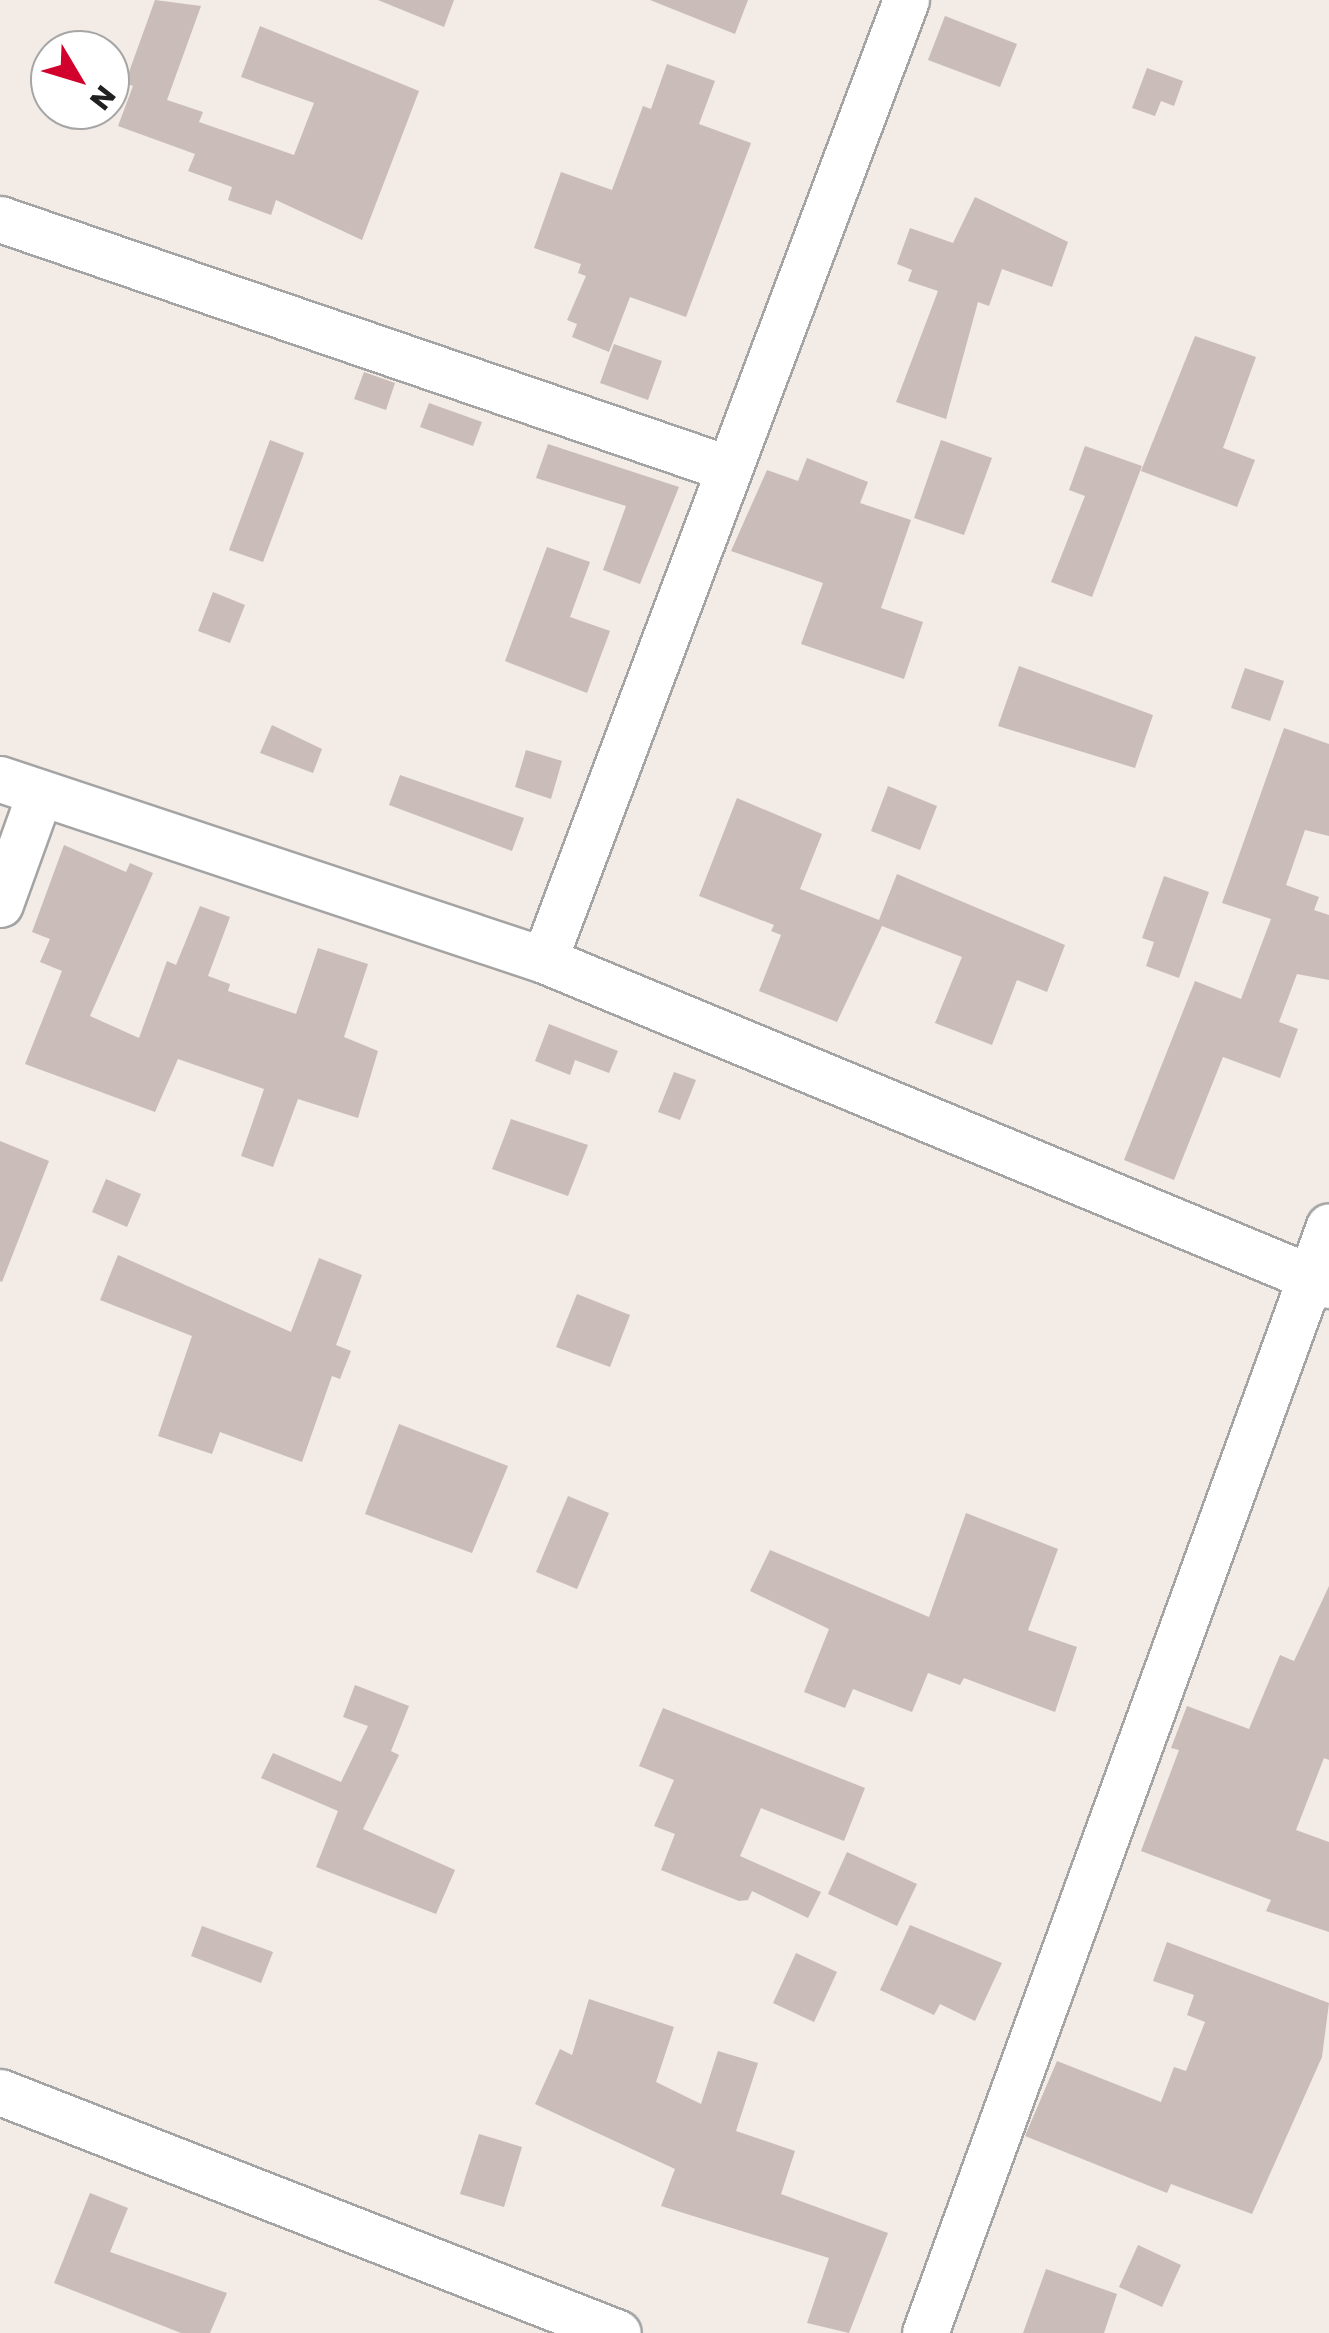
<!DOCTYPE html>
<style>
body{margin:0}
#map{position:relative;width:1329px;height:2333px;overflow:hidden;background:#f2ebe6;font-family:Poppins,sans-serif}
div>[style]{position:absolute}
.building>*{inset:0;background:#cabcb9}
.roads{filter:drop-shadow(2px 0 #a4a4a4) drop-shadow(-2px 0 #a4a4a4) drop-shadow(0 2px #a4a4a4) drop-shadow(0 -2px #a4a4a4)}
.minor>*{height:45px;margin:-22.5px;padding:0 22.5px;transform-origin:22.5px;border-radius:22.5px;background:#fff}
span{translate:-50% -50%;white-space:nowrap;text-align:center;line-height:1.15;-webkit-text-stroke:9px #fff;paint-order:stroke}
.north{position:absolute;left:30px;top:30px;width:100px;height:100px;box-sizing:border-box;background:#fff;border:2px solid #a6a6a6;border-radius:50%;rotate:128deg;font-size:28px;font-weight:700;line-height:40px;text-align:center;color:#202020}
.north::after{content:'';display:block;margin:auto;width:35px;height:45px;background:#d1002c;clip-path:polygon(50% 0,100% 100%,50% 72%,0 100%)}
</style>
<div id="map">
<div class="building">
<i style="clip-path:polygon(155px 0,201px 6px,167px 100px,203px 112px,199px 122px,294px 155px,314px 103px,241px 77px,260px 26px,419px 91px,362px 240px,276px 200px,271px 215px,228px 200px,232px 187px,188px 171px,195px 154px,118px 126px,133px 86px,125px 83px)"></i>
<i style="clip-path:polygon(378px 0,454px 0,444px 27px)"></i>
<i style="clip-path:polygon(650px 0,748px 0,735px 34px)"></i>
<i style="clip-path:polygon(945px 16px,1017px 44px,1000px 87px,928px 60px)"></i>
<i style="clip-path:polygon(667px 64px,715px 81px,699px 124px,751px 143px,686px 317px,630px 297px,609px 352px,572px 337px,577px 324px,567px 320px,586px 276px,578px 273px,581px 264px,534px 248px,561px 172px,612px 190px,643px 106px,651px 109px)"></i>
<i style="clip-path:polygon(1147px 68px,1183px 81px,1174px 106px,1161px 101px,1155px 116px,1132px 108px)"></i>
<i style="clip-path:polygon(975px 197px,1068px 242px,1052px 287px,1002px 269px,989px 306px,978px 302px,946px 419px,896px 402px,938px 291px,908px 281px,912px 270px,897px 264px,910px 228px,953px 243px)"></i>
<i style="clip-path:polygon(1195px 336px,1256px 357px,1223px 448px,1255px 460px,1237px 507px,1141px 471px)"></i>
<i style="clip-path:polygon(614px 344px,662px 361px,648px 400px,600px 383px)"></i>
<i style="clip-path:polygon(364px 372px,395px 383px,386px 410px,354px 399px)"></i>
<i style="clip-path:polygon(429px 403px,482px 422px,473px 446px,420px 427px)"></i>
<i style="clip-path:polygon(270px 440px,304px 453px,263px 562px,229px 550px)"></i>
<i style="clip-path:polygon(941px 440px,992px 458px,964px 535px,914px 518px)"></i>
<i style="clip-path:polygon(548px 444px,679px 487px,640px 584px,603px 570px,626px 506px,536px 478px)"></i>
<i style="clip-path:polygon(1085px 446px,1142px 466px,1092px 597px,1051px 582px,1085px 496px,1069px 490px)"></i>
<i style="clip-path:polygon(807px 458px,868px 482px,860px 503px,911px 520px,881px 608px,923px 622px,904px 679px,801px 644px,823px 583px,731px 551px,767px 470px,798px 481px)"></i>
<i style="clip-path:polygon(547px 547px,590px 562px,570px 617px,610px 631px,587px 693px,505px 661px)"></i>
<i style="clip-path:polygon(213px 592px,245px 605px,230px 643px,198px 631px)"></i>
<i style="clip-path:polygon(1019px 666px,1153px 715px,1135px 768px,998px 726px)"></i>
<i style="clip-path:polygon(1245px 668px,1284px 681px,1270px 721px,1231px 708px)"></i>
<i style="clip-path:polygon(272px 725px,322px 749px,313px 773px,260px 753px)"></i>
<i style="clip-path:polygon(1284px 728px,1329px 744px,1329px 836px,1305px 830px,1286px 885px,1319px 897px,1314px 910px,1329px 915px,1329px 980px,1297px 974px,1279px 1022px,1298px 1029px,1280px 1078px,1223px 1057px,1174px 1180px,1124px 1160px,1195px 981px,1241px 999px,1271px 919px,1222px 903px)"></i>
<i style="clip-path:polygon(526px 750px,562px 761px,551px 799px,515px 787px)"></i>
<i style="clip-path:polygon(400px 775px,524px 818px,512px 851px,389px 805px)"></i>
<i style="clip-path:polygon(888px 786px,937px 806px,920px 850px,871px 831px)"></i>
<i style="clip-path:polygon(737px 798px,822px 834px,800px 889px,879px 920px,897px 874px,1065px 945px,1047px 992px,1017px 980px,992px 1045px,935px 1023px,962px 957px,882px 926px,837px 1022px,759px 991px,781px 935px,771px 931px,774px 925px,699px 896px)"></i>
<i style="clip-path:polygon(64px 845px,126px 872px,130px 863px,153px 873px,90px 1016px,139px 1038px,167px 961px,176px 965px,200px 906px,230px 917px,208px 976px,230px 984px,228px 991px,296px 1014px,318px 948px,368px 964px,344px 1037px,378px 1051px,358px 1118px,298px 1099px,273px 1167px,241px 1156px,264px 1089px,178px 1059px,155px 1112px,25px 1064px,62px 971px,40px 962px,50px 939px,32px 932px)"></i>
<i style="clip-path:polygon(1164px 876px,1209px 892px,1179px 978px,1146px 966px,1154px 942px,1142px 938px)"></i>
<i style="clip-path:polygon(549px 1024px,618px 1051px,609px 1073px,575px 1060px,570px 1075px,535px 1061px)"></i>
<i style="clip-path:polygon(674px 1072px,696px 1080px,680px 1120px,658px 1112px)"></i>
<i style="clip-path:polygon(511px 1119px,588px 1145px,568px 1196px,492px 1169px)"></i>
<i style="clip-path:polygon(0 1141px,49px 1161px,2px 1282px,0 1281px)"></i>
<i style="clip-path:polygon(106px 1179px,141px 1194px,127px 1227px,92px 1212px)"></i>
<i style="clip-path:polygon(118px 1255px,291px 1332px,319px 1258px,362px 1275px,336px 1345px,351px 1351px,340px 1379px,332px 1376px,302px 1462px,220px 1432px,212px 1454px,158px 1436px,192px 1336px,100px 1300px)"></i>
<i style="clip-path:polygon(577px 1294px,630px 1315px,610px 1367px,556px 1347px)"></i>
<i style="clip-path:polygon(399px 1424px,508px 1466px,472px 1553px,365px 1514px)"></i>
<i style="clip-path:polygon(568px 1496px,609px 1513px,577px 1589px,536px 1572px)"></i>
<i style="clip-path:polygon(966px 1513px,1058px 1549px,1028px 1630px,1077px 1647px,1055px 1712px,964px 1678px,960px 1685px,928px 1673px,912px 1712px,853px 1689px,845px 1708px,804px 1692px,829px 1629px,750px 1591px,770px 1550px,929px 1617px)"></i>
<i style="clip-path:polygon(1329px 1586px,1329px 1760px,1324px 1758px,1296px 1830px,1329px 1842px,1329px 1932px,1266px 1911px,1271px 1900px,1141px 1851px,1179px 1750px,1171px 1748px,1187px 1706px,1249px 1729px,1280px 1655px,1294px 1661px)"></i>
<i style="clip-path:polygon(355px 1685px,409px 1706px,391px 1751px,399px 1755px,363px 1829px,455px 1870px,436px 1914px,316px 1867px,338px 1811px,261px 1778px,273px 1753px,341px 1782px,368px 1726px,343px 1717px)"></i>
<i style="clip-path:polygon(663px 1708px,865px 1788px,844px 1841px,761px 1808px,740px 1856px,821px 1892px,808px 1918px,752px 1891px,748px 1900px,739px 1901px,661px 1870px,675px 1834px,654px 1826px,674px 1780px,639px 1766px)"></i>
<i style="clip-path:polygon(847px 1852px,917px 1884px,897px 1926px,828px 1894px)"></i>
<i style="clip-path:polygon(910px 1925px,1002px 1963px,975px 2021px,940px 2004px,934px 2015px,880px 1990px)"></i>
<i style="clip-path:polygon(202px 1926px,273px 1952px,261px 1983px,191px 1956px)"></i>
<i style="clip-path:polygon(1167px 1942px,1329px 2003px,1322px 2057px,1252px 2214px,1171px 2184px,1167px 2193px,1025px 2136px,1057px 2061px,1161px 2102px,1174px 2067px,1186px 2071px,1205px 2022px,1187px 2015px,1194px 1995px,1153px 1981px)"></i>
<i style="clip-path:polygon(796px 1953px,837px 1972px,814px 2022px,773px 2003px)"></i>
<i style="clip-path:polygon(589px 1999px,674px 2027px,656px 2082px,701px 2104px,718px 2051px,758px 2063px,736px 2131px,795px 2151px,781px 2194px,888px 2233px,849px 2333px,807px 2323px,829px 2258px,661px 2206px,675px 2169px,535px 2104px,560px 2049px,572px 2055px)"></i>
<i style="clip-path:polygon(479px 2134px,522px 2147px,504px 2207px,460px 2194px)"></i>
<i style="clip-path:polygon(90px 2193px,128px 2208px,110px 2252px,227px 2293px,210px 2333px,181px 2333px,54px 2283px)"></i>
<i style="clip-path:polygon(1138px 2245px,1181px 2265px,1162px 2307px,1119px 2287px)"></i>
<i style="clip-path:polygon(1046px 2269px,1117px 2294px,1104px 2333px,1023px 2333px)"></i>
</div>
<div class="roads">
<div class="minor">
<i style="left:0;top:219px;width:768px;rotate:18.91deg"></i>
<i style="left:0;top:779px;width:573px;rotate:18.4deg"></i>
<i style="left:544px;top:960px;width:850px;rotate:22.49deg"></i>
<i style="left:0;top:904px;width:118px;rotate:-70.2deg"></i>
<i style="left:544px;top:960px;width:1026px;rotate:-69.34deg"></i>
<i style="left:0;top:2092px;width:663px;rotate:21.3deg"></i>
<i style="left:925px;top:2333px;width:1178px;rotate:-69.95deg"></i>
</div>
</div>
<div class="north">N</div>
</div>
